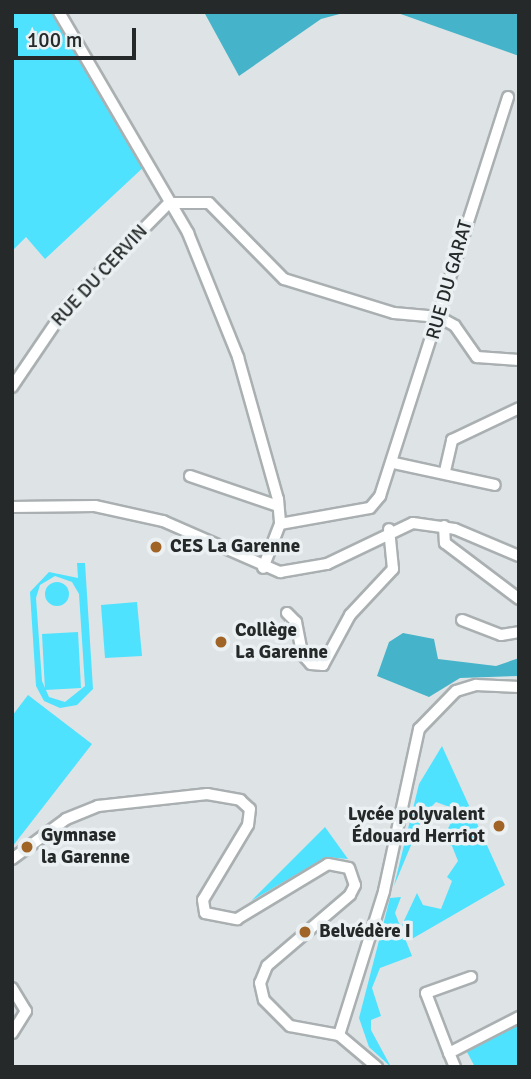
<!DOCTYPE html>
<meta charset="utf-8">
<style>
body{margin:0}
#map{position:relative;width:531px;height:1079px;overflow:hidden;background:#dee3e5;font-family:Signika,sans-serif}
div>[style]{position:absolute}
.green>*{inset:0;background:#4ee2fe}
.round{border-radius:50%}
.forest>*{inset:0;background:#45b3c9}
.roads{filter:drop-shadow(2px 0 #aab0b1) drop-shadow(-2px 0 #aab0b1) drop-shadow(0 2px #aab0b1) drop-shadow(0 -2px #aab0b1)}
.minor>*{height:10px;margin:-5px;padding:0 5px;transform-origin:5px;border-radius:5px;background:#fff}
.dots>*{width:19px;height:19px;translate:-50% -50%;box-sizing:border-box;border:4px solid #ebf1f2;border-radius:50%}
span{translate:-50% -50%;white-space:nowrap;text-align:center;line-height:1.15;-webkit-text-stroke:7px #ebf1f2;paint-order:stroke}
.street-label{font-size:19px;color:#262929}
.poi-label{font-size:19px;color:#262929;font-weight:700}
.left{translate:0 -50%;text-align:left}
.right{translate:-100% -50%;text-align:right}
.frame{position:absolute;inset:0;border:14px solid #262929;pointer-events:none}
.scale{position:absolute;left:14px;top:28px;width:122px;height:32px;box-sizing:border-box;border:4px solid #262929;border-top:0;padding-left:9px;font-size:21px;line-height:24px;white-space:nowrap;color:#262929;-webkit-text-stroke:5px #ebf1f2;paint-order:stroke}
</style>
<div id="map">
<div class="green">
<i style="clip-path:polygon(12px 12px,54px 12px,147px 164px,45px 259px,26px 237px,12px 251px)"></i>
<i style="clip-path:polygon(evenodd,77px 563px,85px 563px,93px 689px,77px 705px,60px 708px,44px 701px,36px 686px,30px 592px,49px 572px,78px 578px,77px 563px,55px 576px,72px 582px,79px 594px,85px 686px,65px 702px,49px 697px,42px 681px,36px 598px,40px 585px,55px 576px)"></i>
<i class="round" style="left:45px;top:582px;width:24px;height:24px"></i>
<i style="clip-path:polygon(137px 602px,142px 656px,105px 658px,101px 605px)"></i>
<i style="clip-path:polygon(78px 632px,81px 688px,45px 690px,42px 634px)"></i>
<i style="clip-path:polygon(28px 695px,92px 744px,12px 847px,12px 716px)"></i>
<i style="clip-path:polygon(442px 746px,505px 885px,410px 940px,402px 925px,417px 893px,423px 905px,441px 909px,452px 881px,447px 877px,458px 861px,452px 846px,440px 843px,458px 810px,436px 802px,424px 814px,394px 886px,419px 784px)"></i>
<i style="clip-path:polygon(325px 827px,348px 859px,326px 857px,251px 901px)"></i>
<i style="clip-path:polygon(401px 897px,395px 913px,412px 956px,380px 968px,372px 988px,381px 1016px,371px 1020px,371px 1030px,391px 1067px,369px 1047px,359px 1018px,390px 898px)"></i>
<i style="clip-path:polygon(519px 1025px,519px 1067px,475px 1067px,467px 1052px)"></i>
</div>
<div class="forest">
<i style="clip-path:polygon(204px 12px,347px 12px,321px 19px,239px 76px)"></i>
<i style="clip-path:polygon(395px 12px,519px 12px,519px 56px)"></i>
<i style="clip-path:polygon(403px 633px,434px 639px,438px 659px,496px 666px,519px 658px,519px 676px,460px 678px,429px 697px,377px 676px,389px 642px)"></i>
</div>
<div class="roads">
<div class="minor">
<i style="left:59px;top:12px;width:256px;rotate:59.7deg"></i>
<i style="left:188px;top:233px;width:134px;rotate:68deg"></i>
<i style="left:238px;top:357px;width:148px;rotate:74.3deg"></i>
<i style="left:278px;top:499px;width:25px;rotate:85deg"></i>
<i style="left:280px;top:524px;width:47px;rotate:111.1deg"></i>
<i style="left:12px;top:387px;width:98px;rotate:-55.8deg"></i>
<i style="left:67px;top:306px;width:145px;rotate:-45.3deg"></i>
<i style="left:169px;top:203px;width:40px"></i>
<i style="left:209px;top:203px;width:107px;rotate:45.4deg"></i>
<i style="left:284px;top:279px;width:115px;rotate:17.2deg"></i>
<i style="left:394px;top:313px;width:45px;rotate:5.1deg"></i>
<i style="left:439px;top:317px;width:18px;rotate:29deg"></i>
<i style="left:455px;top:326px;width:38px;rotate:55deg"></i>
<i style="left:477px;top:357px;width:42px;rotate:4.1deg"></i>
<i style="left:394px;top:463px;width:103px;rotate:12.3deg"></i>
<i style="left:445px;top:471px;width:32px;rotate:-77deg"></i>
<i style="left:452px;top:440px;width:74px;rotate:-25.5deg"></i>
<i style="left:190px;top:476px;width:93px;rotate:18.8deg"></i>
<i style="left:12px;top:507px;width:83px;rotate:-0.7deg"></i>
<i style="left:95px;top:506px;width:70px;rotate:12.4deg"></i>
<i style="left:163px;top:521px;width:128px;rotate:23.6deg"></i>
<i style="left:280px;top:572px;width:48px;rotate:-9.7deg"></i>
<i style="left:327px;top:564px;width:95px;rotate:-25.5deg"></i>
<i style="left:413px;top:523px;width:42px;rotate:8.1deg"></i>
<i style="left:455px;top:529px;width:69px;rotate:22.9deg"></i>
<i style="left:280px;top:524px;width:91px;rotate:-10.1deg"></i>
<i style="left:370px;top:508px;width:16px;rotate:-50deg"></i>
<i style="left:380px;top:496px;width:419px;rotate:-72.2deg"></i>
<i style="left:444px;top:526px;width:17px;rotate:87deg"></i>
<i style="left:445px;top:543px;width:93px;rotate:37.1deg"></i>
<i style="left:287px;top:613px;width:13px;rotate:45deg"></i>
<i style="left:296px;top:622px;width:33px;rotate:79deg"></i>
<i style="left:302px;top:654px;width:13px;rotate:48deg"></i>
<i style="left:311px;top:664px;width:12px;rotate:5deg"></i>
<i style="left:323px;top:665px;width:57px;rotate:-61.6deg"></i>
<i style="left:350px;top:615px;width:63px;rotate:-46.9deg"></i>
<i style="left:393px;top:569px;width:40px;rotate:-95.7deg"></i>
<i style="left:462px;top:620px;width:42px;rotate:21deg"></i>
<i style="left:501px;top:635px;width:18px;rotate:-9deg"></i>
<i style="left:12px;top:859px;width:67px;rotate:-36.5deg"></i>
<i style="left:66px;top:819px;width:35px;rotate:-22deg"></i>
<i style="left:98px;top:806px;width:110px;rotate:-6.3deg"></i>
<i style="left:207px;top:794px;width:34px;rotate:10deg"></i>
<i style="left:240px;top:800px;width:13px;rotate:42deg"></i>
<i style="left:250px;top:809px;width:16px;rotate:97deg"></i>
<i style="left:248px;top:825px;width:87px;rotate:121deg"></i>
<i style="left:203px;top:900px;width:13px;rotate:81deg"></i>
<i style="left:205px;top:913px;width:33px;rotate:11deg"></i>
<i style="left:237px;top:919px;width:106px;rotate:-31.1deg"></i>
<i style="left:328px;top:864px;width:21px;rotate:11deg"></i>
<i style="left:349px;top:868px;width:18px;rotate:71deg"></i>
<i style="left:355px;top:885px;width:11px;rotate:117deg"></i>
<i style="left:350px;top:895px;width:109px;rotate:139.5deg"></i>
<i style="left:267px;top:966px;width:18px;rotate:112deg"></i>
<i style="left:260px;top:983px;width:17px;rotate:77deg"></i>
<i style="left:264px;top:1000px;width:37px;rotate:45deg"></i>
<i style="left:290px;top:1026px;width:50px;rotate:10.4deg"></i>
<i style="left:339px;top:1035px;width:50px;rotate:40.1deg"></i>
<i style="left:12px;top:988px;width:27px;rotate:59deg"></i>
<i style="left:26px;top:1011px;width:26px;rotate:122deg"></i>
<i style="left:339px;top:1035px;width:151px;rotate:-72.6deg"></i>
<i style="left:384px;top:891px;width:166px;rotate:-77.8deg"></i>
<i style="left:419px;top:729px;width:53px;rotate:-45.8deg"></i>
<i style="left:456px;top:691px;width:21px;rotate:-17deg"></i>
<i style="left:476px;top:685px;width:43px;rotate:2.7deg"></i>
<i style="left:449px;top:1053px;width:64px;rotate:-111deg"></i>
<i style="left:426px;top:993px;width:48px;rotate:-19.6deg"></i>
<i style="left:455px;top:1067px;width:15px;rotate:-113deg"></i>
<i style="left:449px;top:1053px;width:79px;rotate:-27.2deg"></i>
</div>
</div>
<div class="dots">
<i style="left:156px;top:547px;background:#a06426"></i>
<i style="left:221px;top:642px;background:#a06426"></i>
<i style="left:499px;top:826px;background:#a06426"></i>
<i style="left:27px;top:847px;background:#a06426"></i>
<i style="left:305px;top:932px;background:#a06426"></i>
</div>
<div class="street-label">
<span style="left:100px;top:276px;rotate:-47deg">RUE DU CERVIN</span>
<span style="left:450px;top:280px;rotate:-74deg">RUE DU GARAT</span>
</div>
<div class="poi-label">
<span class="left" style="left:170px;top:547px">CES La Garenne</span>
<span class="left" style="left:235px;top:642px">Collège<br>La Garenne</span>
<span class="right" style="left:485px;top:826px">Lycée polyvalent<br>Édouard Herriot</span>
<span class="left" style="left:41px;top:847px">Gymnase<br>la Garenne</span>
<span class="left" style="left:319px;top:932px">Belvédère I</span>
</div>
<div class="frame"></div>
<div class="scale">100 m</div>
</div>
